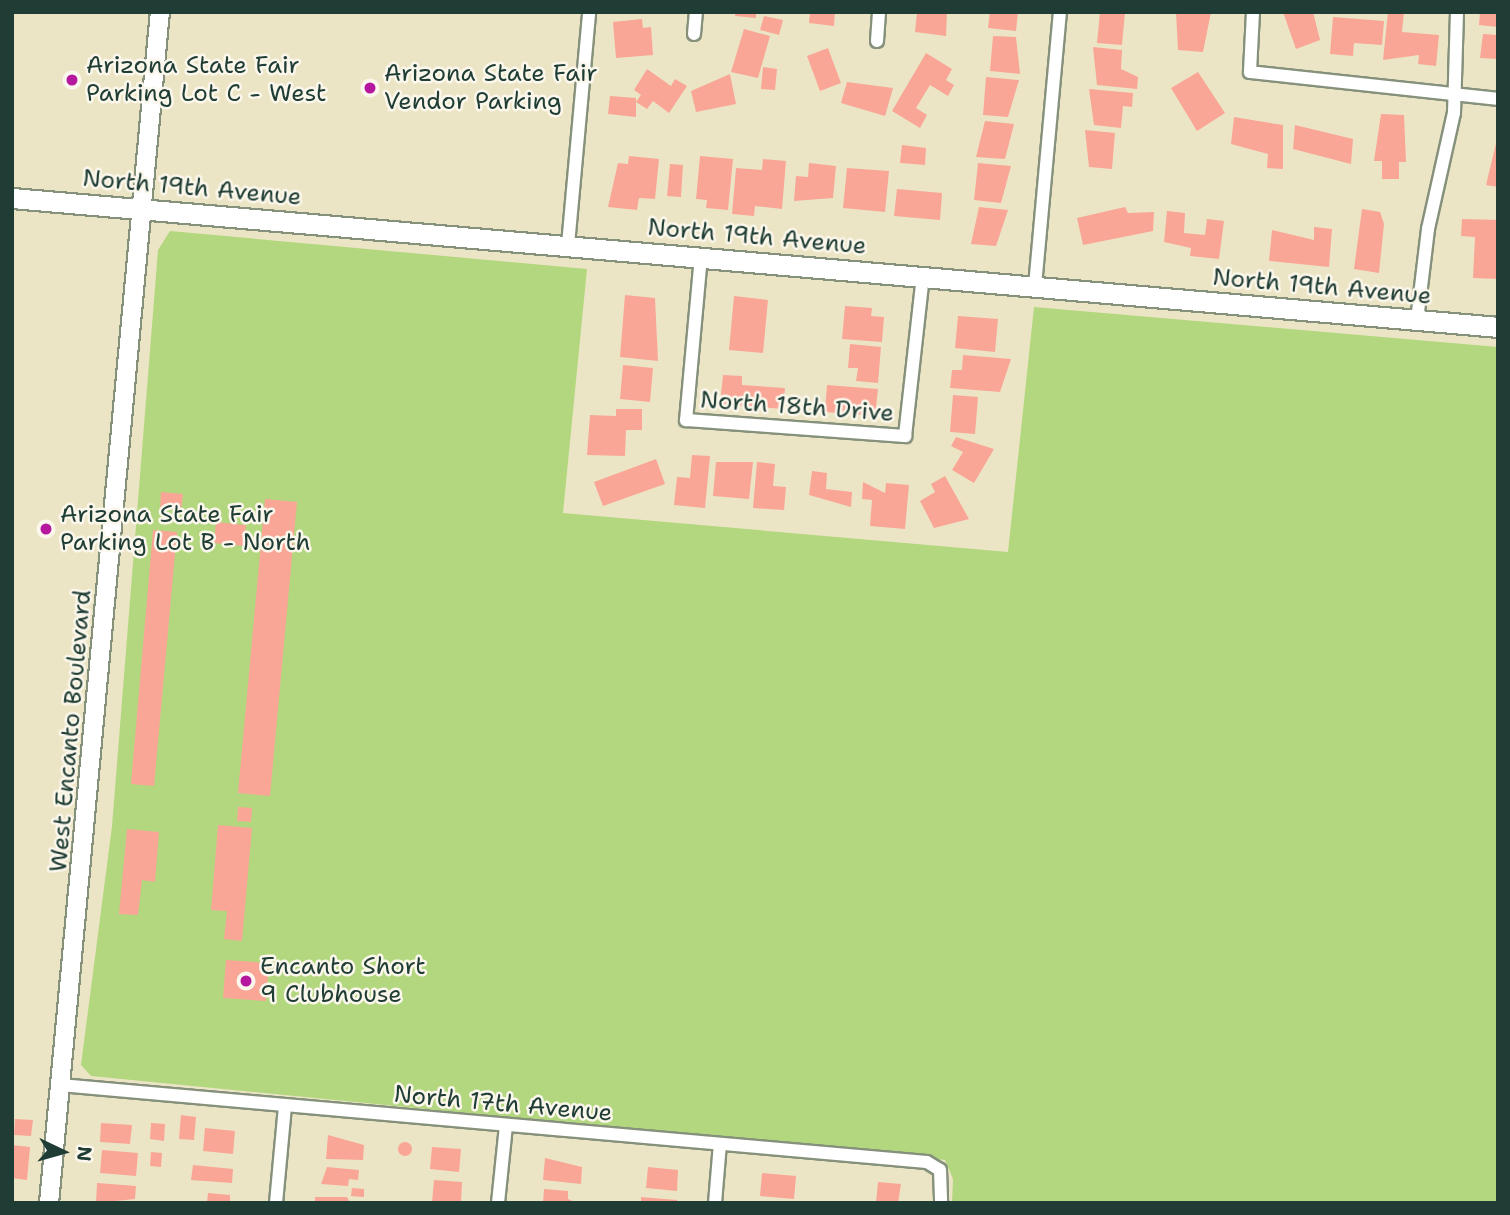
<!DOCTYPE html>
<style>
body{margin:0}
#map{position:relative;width:1510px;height:1215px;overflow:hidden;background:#ece5c5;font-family:"Shantell Sans",sans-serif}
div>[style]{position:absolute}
.green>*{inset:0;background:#b3d77f}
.building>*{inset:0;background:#f9a697}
.round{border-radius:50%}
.roads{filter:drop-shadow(2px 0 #86917c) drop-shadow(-2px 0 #86917c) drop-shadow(0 2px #86917c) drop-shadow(0 -2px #86917c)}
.street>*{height:12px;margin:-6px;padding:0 6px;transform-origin:6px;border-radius:6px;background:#fff}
.secondary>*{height:18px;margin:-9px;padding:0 9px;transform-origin:9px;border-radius:9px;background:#fff}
.primary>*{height:19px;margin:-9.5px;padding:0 9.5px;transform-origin:9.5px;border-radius:9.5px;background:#fff}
.dots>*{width:19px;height:19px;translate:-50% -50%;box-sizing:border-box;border:4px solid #fbf7ec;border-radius:50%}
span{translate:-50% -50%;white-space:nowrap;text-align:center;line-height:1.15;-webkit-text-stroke:5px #fbf7ec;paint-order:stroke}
.poi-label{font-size:24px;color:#1f3d34}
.left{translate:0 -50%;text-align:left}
.street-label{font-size:24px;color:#1f3d34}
.frame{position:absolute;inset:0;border:14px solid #1f3d34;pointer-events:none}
.north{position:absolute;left:28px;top:1117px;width:70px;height:70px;-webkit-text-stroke:5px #fbf7ec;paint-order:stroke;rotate:95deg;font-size:19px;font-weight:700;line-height:28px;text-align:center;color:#1f3d34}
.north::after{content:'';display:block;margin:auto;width:24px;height:32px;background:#1f3d34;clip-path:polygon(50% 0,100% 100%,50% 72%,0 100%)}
</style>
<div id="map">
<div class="green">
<i style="clip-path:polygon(170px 231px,587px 269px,563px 513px,1008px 552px,1034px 307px,1498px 347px,1498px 1203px,952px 1203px,953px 1179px,945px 1160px,91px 1076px,81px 1065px,112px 826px,158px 250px)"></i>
</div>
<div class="building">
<i style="clip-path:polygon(736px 12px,756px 12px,756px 18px,735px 16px)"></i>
<i style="clip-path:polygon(810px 12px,835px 12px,834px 26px,809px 23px)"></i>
<i style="clip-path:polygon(917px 12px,947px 12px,946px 36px,915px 32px)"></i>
<i style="clip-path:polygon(990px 12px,1018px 12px,1016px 31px,988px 28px)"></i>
<i style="clip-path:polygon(1100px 12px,1125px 12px,1122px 45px,1097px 43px)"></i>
<i style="clip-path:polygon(1176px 12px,1211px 12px,1203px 52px,1178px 50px)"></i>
<i style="clip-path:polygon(1283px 12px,1313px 12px,1320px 40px,1296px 49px)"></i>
<i style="clip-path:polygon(1388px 12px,1404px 12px,1402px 32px,1439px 35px,1436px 66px,1418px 64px,1419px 55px,1383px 60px)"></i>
<i style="clip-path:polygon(1480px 12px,1498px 12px,1498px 27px,1479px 25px)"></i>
<i style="clip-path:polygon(764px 16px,783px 20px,779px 35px,760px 30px)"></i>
<i style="clip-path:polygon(1333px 17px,1384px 21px,1382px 45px,1354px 43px,1353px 56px,1330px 54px)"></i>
<i style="clip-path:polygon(642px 19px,643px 28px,651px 27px,653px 55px,616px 58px,613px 22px)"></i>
<i style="clip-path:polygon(744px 29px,770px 36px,758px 78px,731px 72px)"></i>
<i style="clip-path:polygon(1483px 34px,1498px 35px,1498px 59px,1480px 58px)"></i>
<i style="clip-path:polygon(993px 36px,1016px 37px,1020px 74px,990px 71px)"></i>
<i style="clip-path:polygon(1093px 47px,1122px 50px,1121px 69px,1138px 77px,1137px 89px,1097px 85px)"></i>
<i style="clip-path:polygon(828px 48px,841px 83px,820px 91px,807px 56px)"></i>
<i style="clip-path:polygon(926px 53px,952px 69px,946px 80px,954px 85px,948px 96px,930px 85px,916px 108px,927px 115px,920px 128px,892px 111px)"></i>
<i style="clip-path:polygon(763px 67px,777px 69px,775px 90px,761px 89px)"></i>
<i style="clip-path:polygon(647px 69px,671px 86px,675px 79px,687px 86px,669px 113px,653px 101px,647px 109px,636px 102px,641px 95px,634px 90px)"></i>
<i style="clip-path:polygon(1198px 72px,1225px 113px,1197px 131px,1171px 88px)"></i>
<i style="clip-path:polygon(730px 74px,736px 104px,696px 112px,691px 91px)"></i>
<i style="clip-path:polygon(986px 77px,1019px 80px,1008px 117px,983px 115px)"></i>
<i style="clip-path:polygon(847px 82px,893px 88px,885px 116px,841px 103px)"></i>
<i style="clip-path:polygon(1089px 89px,1133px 93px,1132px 107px,1123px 106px,1121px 128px,1094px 125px)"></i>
<i style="clip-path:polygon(610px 96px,636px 98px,636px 117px,608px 114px)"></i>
<i style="clip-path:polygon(1381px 114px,1404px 115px,1406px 162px,1399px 162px,1399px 179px,1382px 179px,1382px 161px,1374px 161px)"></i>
<i style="clip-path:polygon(1234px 117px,1283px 125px,1283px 169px,1267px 168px,1268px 154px,1231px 144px)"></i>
<i style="clip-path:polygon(985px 121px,1014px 124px,1005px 159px,976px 157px)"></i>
<i style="clip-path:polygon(1295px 125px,1353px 139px,1351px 164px,1293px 149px)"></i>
<i style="clip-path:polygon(1085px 130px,1115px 133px,1112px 169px,1089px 167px)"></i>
<i style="clip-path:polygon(1498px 135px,1498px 187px,1486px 185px)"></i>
<i style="clip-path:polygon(902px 145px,926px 148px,925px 165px,900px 163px)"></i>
<i style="clip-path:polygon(629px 156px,659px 159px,655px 199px,639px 198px,637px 210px,608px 207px,618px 163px,628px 164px)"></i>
<i style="clip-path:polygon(700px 156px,733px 159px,728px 210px,706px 208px,707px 200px,696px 199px)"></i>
<i style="clip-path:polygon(763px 159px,786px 161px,782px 209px,755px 206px,754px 216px,732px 214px,736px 168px,762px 170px)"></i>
<i style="clip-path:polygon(809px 163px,836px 166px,833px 198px,794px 201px,796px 176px,808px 177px)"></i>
<i style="clip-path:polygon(978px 163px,1011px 166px,1001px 203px,974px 200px)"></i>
<i style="clip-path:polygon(670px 164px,683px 165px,681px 197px,667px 196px)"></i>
<i style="clip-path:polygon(847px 168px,889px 171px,885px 212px,843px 208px)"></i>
<i style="clip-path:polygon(897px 189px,942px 193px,940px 220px,894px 216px)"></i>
<i style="clip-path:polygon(979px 207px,1008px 210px,996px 246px,971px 244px)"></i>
<i style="clip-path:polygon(1125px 207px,1128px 213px,1154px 212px,1153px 231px,1083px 245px,1077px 218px)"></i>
<i style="clip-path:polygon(1362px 209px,1380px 212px,1384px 224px,1379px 273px,1354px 269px)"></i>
<i style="clip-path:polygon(1167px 211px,1185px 213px,1184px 233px,1205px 235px,1207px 219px,1224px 221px,1219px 259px,1190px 256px,1191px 248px,1164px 242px)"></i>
<i style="clip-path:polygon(1462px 219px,1498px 220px,1498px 279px,1473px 278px,1475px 237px,1461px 236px)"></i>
<i style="clip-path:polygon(1314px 227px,1332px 229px,1329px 267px,1269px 261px,1272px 230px,1314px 240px)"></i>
<i style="clip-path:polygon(625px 295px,655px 298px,658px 361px,620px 357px)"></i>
<i style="clip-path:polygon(734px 296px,768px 300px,763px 353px,729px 350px)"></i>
<i style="clip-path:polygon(845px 306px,872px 308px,871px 316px,884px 317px,882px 342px,842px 339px)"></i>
<i style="clip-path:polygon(958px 316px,998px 319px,995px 352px,955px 348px)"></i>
<i style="clip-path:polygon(850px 344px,881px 347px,878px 383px,856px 381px,858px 368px,848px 368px)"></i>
<i style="clip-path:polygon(963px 355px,1011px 359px,1000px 392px,950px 388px,952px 370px,962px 370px)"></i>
<i style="clip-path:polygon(623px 365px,653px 368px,650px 402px,620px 399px)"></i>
<i style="clip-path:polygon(723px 375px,742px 376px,742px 385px,785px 388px,783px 409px,720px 404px)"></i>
<i style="clip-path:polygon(827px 385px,878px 389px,875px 416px,825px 412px)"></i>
<i style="clip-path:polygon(953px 395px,978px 397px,975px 434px,950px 432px)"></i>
<i style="clip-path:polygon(616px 409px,642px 409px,642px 430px,626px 430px,625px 456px,587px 455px,590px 415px,616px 416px)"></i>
<i style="clip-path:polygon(956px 437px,994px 449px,974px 483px,952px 470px,963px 452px,951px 446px)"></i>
<i style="clip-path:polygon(692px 455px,710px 456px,705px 508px,674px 505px,677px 477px,690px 478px)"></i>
<i style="clip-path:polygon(656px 459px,665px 484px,603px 506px,594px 482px)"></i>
<i style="clip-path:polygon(716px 462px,753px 462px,749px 499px,713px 496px)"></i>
<i style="clip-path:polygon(757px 462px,775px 464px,773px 486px,786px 487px,784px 510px,753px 508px)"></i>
<i style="clip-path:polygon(812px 471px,827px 473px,826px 489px,852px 492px,851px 507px,809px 495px)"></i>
<i style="clip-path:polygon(945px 476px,969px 519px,934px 528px,920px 501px,935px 492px,931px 484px)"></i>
<i style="clip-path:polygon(863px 482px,885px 493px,886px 483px,909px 485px,905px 529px,870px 526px,872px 500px,862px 499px)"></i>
<i style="clip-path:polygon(161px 492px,183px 494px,181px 510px,160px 509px)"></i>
<i style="clip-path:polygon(265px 499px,297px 502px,270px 796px,238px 793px)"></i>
<i style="clip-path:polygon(216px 522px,246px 525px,244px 546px,214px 543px)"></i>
<i style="clip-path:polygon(153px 530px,177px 532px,154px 786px,131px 784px)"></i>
<i style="clip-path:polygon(238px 807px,252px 808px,251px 822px,237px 821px)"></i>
<i style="clip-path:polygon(218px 825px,252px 828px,242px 941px,224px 939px,227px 911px,211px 910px)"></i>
<i style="clip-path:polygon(127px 829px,159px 832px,155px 882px,142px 880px,138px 915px,119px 914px)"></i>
<i style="clip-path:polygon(226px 960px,269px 963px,266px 1001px,223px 998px)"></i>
<i style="clip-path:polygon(181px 1115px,196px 1117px,194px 1140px,179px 1139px)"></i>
<i style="clip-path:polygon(15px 1119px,33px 1120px,31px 1136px,14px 1135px)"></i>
<i style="clip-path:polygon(101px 1123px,132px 1125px,130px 1144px,100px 1142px)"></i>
<i style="clip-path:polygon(151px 1123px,165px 1124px,164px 1141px,150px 1139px)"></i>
<i style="clip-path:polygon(205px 1128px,235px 1131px,233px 1154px,203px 1151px)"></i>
<i style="clip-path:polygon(328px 1135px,364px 1145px,363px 1160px,326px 1159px)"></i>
<i class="round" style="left:398px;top:1142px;width:14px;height:14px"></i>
<i style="clip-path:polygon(12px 1145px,30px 1147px,27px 1180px,12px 1178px)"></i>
<i style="clip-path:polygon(432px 1147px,461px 1149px,459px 1172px,430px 1169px)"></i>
<i style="clip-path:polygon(102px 1150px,138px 1153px,136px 1176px,100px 1173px)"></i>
<i style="clip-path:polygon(151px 1152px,162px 1153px,161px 1167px,150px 1166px)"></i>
<i style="clip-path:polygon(545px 1158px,582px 1167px,581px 1184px,543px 1180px)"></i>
<i style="clip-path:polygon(193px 1165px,233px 1169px,232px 1183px,191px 1180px)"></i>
<i style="clip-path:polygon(327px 1167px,359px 1170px,358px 1180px,349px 1179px,348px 1186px,321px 1184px)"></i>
<i style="clip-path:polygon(648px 1167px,678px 1170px,677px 1191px,646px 1188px)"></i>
<i style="clip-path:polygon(762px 1173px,796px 1176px,794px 1199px,760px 1196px)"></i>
<i style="clip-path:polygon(434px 1180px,462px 1182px,461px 1203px,432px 1203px)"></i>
<i style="clip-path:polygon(878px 1182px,901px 1184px,898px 1203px,876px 1203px)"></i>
<i style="clip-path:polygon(97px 1183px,136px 1186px,135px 1199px,96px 1203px)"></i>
<i style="clip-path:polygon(352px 1188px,364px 1189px,364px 1197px,351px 1196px)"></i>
<i style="clip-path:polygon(544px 1189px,568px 1191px,568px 1199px,577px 1203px,543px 1203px)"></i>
<i style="clip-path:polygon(208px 1193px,230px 1195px,230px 1203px,207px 1203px)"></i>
<i style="clip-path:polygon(315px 1197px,347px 1197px,350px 1203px,315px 1203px)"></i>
<i style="clip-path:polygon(641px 1197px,677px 1200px,677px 1203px,641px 1203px)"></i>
</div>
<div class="roads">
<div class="street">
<i style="left:1253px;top:12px;width:60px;rotate:92.9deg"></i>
<i style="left:1250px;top:72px;width:249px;rotate:6.2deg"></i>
<i style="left:694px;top:34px;width:22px;rotate:-85deg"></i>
<i style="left:877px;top:41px;width:29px;rotate:-86deg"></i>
<i style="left:568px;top:245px;width:234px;rotate:-84.8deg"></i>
<i style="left:701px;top:256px;width:165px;rotate:95.2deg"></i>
<i style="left:686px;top:420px;width:220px;rotate:4.2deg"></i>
<i style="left:905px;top:436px;width:161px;rotate:-83.6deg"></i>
<i style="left:1035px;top:286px;width:275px;rotate:-84.8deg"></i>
<i style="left:1417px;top:320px;width:92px;rotate:-83.1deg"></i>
<i style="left:1428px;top:229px;width:119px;rotate:-77.4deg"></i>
<i style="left:1454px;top:113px;width:101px;rotate:-88.3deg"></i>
<i style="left:60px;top:1085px;width:870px;rotate:5.08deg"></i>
<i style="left:927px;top:1162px;width:15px;rotate:32deg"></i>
<i style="left:940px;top:1170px;width:33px;rotate:88deg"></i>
<i style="left:276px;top:1203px;width:97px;rotate:-84.7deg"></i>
<i style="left:498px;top:1203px;width:78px;rotate:-84.1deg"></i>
<i style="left:715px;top:1203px;width:59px;rotate:-85.2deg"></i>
</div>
<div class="secondary">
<i style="left:49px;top:1203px;width:1196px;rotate:-84.68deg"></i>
</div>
<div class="primary">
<i style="left:12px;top:198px;width:1492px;rotate:4.96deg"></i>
</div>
</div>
<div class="dots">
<i style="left:72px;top:80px;background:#b5179e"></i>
<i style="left:370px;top:88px;background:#b5179e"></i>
<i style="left:46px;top:529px;background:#b5179e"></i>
<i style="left:246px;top:981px;background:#b5179e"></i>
</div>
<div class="poi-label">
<span class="left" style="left:86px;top:80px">Arizona State Fair<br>Parking Lot C - West</span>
<span class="left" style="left:384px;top:88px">Arizona State Fair<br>Vendor Parking</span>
<span class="left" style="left:60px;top:529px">Arizona State Fair<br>Parking Lot B - North</span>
<span class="left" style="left:260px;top:981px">Encanto Short<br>9 Clubhouse</span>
</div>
<div class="street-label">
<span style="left:192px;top:188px;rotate:5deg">North 19th Avenue</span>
<span style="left:757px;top:237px;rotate:5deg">North 19th Avenue</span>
<span style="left:1322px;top:287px;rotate:5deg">North 19th Avenue</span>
<span style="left:797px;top:407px;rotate:4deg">North 18th Drive</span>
<span style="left:71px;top:731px;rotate:-85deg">West Encanto Boulevard</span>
<span style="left:503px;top:1104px;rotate:5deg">North 17th Avenue</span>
</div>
<div class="frame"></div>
<div class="north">N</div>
</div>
